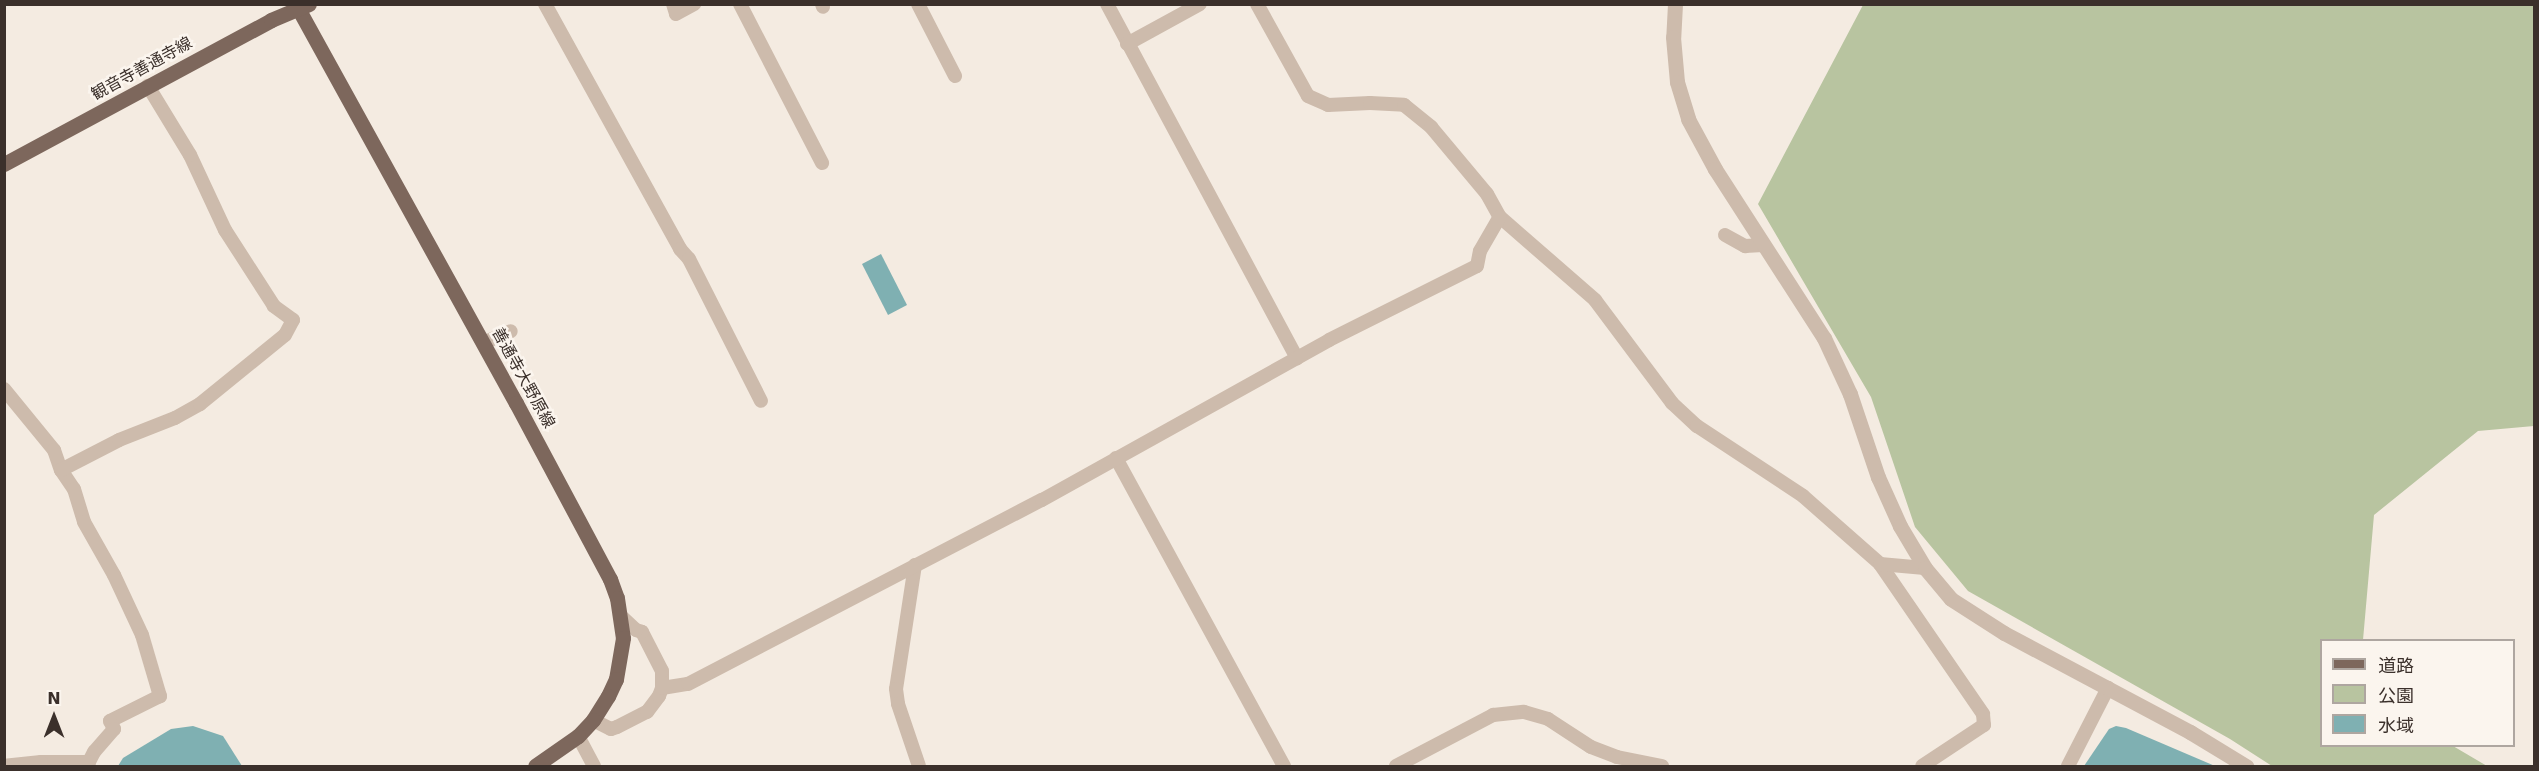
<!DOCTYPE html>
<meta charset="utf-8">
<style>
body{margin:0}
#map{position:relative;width:2539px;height:771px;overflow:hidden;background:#f4ebe1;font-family:"DejaVu Sans","Noto Sans JP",sans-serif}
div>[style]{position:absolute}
.green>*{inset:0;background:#b8c4a0}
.water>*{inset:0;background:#7fb0b2}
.minor>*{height:14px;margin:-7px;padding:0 7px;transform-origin:7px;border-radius:7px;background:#cdbbac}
.tertiary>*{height:15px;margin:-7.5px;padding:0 7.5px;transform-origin:7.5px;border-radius:7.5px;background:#cdbbac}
.primary>*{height:15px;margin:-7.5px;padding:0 7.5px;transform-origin:7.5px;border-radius:7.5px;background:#7d675c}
span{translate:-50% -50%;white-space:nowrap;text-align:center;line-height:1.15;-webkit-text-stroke:5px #fbf5ee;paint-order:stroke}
.street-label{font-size:16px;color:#3b302b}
.frame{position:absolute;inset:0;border:6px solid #3b302b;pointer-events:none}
.legend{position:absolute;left:2320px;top:639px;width:195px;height:108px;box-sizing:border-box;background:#fbf5ee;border:2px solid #aea6a0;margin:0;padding:8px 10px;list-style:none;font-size:18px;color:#3b302b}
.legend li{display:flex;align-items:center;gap:12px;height:30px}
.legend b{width:30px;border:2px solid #aea6a0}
.north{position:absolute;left:24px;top:687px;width:60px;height:60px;-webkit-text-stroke:4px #fbf5ee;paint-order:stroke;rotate:0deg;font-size:16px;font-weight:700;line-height:24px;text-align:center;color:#3b302b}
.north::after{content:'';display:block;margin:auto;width:21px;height:27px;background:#3b302b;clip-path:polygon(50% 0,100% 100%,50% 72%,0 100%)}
</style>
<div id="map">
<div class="green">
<i style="clip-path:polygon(1863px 5px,2534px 5px,2534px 426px,2478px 431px,2374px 515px,2363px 640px,2322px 640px,2322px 746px,2453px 746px,2487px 766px,2272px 766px,2230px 739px,1968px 591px,1915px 527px,1871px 397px,1758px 204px)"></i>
</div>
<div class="water">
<i style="clip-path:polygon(881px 254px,907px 305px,888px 315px,862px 264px)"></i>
<i style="clip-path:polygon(193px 726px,223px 736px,242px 766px,118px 766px,123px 758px,171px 729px)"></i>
<i style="clip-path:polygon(2116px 726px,2126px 728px,2215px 766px,2084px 766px,2109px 729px)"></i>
</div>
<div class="minor">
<i style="left:545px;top:4px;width:280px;rotate:61.1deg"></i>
<i style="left:680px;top:249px;width:13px;rotate:48deg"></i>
<i style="left:689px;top:259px;width:159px;rotate:63.1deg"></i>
<i style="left:673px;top:4px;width:10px;rotate:73deg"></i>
<i style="left:676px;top:14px;width:21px;rotate:-29deg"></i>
<i style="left:740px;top:4px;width:179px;rotate:62.7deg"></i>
<i style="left:822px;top:4px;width:3px;rotate:72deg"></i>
<i style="left:918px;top:4px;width:81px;rotate:62.8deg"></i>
<i style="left:1107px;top:4px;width:402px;rotate:61.8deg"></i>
<i style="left:1257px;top:4px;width:105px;rotate:61deg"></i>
<i style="left:1308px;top:96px;width:22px;rotate:24deg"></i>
<i style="left:1328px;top:105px;width:42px;rotate:-2.7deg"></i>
<i style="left:1370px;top:103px;width:34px;rotate:3deg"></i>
<i style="left:1404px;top:105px;width:35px;rotate:39deg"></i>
<i style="left:1431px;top:127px;width:87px;rotate:50.1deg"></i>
<i style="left:1487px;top:194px;width:26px;rotate:61deg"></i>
<i style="left:1500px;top:217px;width:126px;rotate:41.1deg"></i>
<i style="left:1595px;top:300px;width:129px;rotate:53.2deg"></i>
<i style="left:1672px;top:403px;width:34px;rotate:43deg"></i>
<i style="left:1697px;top:426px;width:127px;rotate:33.4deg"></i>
<i style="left:1803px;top:496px;width:103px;rotate:41.4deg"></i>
<i style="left:1880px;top:564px;width:182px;rotate:55.5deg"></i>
<i style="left:1983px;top:714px;width:11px;rotate:85deg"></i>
<i style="left:1984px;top:725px;width:74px;rotate:146.5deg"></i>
<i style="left:1127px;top:44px;width:83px;rotate:-28.7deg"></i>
<i style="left:1725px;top:235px;width:23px;rotate:29deg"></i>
<i style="left:1745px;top:246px;width:18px;rotate:-3deg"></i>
<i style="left:483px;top:343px;width:30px;rotate:-23deg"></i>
<i style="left:4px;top:389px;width:79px;rotate:50.7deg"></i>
<i style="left:54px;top:450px;width:21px;rotate:71deg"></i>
<i style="left:61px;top:470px;width:23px;rotate:56deg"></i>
<i style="left:74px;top:489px;width:34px;rotate:73deg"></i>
<i style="left:84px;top:522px;width:61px;rotate:60.5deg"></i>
<i style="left:114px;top:575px;width:66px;rotate:65deg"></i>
<i style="left:142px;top:635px;width:64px;rotate:73.6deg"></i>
<i style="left:160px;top:696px;width:56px;rotate:153.4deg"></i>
<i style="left:110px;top:721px;width:9px;rotate:63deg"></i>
<i style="left:114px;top:729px;width:30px;rotate:131deg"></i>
<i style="left:94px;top:752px;width:11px;rotate:117deg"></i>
<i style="left:89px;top:762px;width:48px;rotate:180deg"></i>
<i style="left:41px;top:762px;width:36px;rotate:174deg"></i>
<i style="left:1116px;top:458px;width:351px;rotate:61.4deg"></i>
<i style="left:61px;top:470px;width:65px;rotate:-27.3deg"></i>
<i style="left:119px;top:440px;width:60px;rotate:-21.4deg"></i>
<i style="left:175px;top:418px;width:29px;rotate:-29deg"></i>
<i style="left:200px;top:404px;width:109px;rotate:-39.1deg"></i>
<i style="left:285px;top:335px;width:17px;rotate:-62deg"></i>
<i style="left:293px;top:320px;width:24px;rotate:-144deg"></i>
<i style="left:274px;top:306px;width:90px;rotate:-122.8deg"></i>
<i style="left:225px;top:230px;width:83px;rotate:-115deg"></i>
<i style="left:190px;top:155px;width:81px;rotate:-121.3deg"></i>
<i style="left:1880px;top:564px;width:45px;rotate:5.1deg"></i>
<i style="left:915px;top:565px;width:125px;rotate:98.7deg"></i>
<i style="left:896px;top:689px;width:15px;rotate:82deg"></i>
<i style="left:898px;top:704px;width:65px;rotate:71.3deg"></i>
<i style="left:662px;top:688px;width:26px;rotate:-9deg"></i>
<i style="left:688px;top:684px;width:399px;rotate:-27.5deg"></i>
<i style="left:1042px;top:500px;width:329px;rotate:-29.1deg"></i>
<i style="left:1329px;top:340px;width:165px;rotate:-26.6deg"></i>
<i style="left:1477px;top:266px;width:15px;rotate:-79deg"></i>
<i style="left:1480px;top:251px;width:39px;rotate:-60deg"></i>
<i style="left:593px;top:720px;width:20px;rotate:27deg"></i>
<i style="left:611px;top:729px;width:6px;rotate:-18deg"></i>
<i style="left:617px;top:727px;width:34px;rotate:-27deg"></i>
<i style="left:647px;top:712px;width:20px;rotate:-53deg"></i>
<i style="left:659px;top:696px;width:9px;rotate:-69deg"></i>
<i style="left:662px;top:688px;width:17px;rotate:-90deg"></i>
<i style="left:662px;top:671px;width:44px;rotate:-117.1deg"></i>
<i style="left:642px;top:632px;width:6px;rotate:-162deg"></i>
<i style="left:636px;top:630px;width:22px;rotate:-137deg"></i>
<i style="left:578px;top:736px;width:34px;rotate:62deg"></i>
<i style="left:1396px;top:766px;width:110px;rotate:-27.7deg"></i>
<i style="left:1493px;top:715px;width:31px;rotate:-6deg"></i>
<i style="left:1524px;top:712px;width:25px;rotate:16deg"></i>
<i style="left:1548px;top:719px;width:51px;rotate:33.1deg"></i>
<i style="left:1591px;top:747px;width:28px;rotate:21deg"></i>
<i style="left:1617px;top:757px;width:46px;rotate:11.3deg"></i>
<i style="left:2068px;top:766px;width:88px;rotate:-62.9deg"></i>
</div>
<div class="tertiary">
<i style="left:1675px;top:4px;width:33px;rotate:93deg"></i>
<i style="left:1673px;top:37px;width:45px;rotate:84.9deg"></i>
<i style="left:1677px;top:82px;width:39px;rotate:73deg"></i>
<i style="left:1688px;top:119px;width:57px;rotate:61.6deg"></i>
<i style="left:1715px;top:169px;width:201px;rotate:57.2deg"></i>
<i style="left:1824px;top:338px;width:62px;rotate:65.1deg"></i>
<i style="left:1850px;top:394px;width:88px;rotate:71.4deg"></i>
<i style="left:1878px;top:477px;width:54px;rotate:65.8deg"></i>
<i style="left:1900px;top:526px;width:49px;rotate:59.2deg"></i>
<i style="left:1925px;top:568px;width:40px;rotate:50deg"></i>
<i style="left:1951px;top:599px;width:63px;rotate:32.7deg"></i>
<i style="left:2004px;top:633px;width:211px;rotate:28deg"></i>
<i style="left:2190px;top:732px;width:66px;rotate:31.3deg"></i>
</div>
<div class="primary">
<i style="left:299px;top:10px;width:449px;rotate:61.1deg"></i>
<i style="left:516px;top:403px;width:200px;rotate:61.9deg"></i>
<i style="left:610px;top:579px;width:20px;rotate:70deg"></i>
<i style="left:617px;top:598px;width:40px;rotate:81.5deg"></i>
<i style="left:623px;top:638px;width:42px;rotate:99.7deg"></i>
<i style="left:616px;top:679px;width:19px;rotate:115deg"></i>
<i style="left:608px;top:696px;width:28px;rotate:122deg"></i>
<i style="left:593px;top:720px;width:22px;rotate:133deg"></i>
<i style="left:578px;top:736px;width:52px;rotate:145.1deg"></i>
<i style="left:4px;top:164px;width:303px;rotate:-28.3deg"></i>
<i style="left:271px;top:20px;width:41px;rotate:-22.8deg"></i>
</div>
<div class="street-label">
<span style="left:142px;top:69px;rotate:-29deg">観音寺善通寺線</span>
<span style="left:523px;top:378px;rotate:61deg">善通寺大野原線</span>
</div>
<div class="frame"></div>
<ul class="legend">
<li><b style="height:8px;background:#7d675c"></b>道路</li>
<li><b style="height:16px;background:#b8c4a0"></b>公園</li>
<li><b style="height:16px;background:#7fb0b2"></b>水域</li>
</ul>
<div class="north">N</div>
</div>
